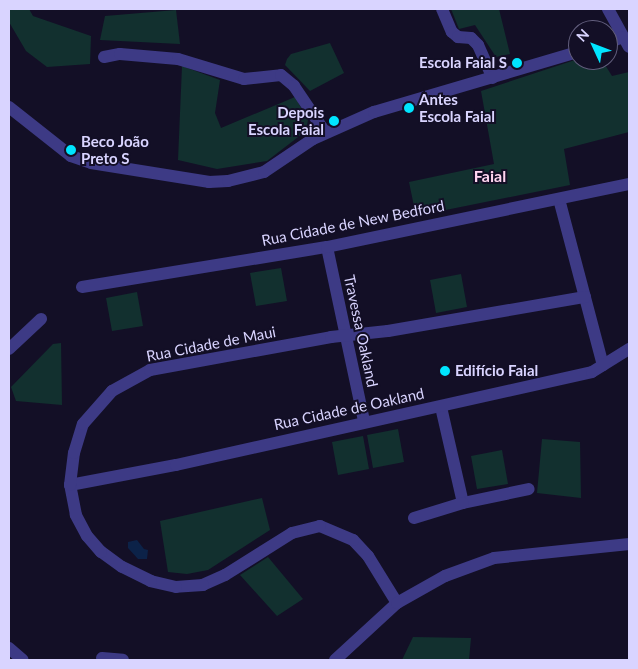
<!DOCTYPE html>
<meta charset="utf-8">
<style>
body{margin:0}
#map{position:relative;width:638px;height:669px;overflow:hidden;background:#130f26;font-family:Lato,sans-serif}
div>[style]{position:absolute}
.green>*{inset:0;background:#12302f}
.water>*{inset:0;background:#0c2248}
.minor>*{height:12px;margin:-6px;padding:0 6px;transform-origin:6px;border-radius:6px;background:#3d3a85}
.tertiary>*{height:12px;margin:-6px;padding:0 6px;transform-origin:6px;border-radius:6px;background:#3d3a85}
.dots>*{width:14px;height:14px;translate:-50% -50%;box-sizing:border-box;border:2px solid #130f26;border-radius:50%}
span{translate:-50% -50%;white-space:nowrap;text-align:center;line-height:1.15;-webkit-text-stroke:4px #130f26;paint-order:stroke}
.poi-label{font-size:15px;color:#d9d4ff;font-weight:700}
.right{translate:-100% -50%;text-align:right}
.left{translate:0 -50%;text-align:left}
.street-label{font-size:15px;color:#d9d4ff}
.neighbourhood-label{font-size:16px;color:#ffd6f0;font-weight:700}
.frame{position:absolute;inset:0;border:10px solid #d9d4ff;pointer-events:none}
.north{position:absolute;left:568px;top:20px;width:50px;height:50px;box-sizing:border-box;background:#130f26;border:1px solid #625e7d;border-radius:50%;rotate:313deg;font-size:14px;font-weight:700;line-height:20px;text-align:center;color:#d9d4ff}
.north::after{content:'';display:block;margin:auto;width:18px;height:22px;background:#00e5ff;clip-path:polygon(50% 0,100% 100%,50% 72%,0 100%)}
</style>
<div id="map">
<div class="green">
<i style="clip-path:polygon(9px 9px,29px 9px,33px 16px,91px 36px,90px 64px,47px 67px,26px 51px,9px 22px)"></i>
<i style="clip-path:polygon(451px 9px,499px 9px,510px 54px,496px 57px,475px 25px,459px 29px)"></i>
<i style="clip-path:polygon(176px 10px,180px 44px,100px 40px,105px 16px)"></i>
<i style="clip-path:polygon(330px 43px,344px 73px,310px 91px,285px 65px,287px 59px,291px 54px)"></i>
<i style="clip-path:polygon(578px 59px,602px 60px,612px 76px,629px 72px,629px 132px,564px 149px,570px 185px,416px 216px,409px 182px,494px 164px,481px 91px)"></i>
<i style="clip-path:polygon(182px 66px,220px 80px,215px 113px,221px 128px,295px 97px,308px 120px,306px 131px,267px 161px,217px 169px,178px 160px)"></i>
<i style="clip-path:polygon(281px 268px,287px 301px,256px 306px,250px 273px)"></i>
<i style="clip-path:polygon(461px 274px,467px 307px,436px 313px,430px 280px)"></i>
<i style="clip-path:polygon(137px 292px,143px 326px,112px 331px,106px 298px)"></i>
<i style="clip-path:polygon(61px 343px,62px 405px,16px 401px,11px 387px,53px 344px)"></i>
<i style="clip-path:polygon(398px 429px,404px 462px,373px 468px,367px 435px)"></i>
<i style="clip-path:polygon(363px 436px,369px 469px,338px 475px,332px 442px)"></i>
<i style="clip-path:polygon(542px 439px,580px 442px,581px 498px,537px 493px)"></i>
<i style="clip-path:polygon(502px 450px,508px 484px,477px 489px,471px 456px)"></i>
<i style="clip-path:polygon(262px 498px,270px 530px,208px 570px,187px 574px,168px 572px,160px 521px)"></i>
<i style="clip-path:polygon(268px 557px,303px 599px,277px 616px,240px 575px)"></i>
<i style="clip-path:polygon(413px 637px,471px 638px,469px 660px,402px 660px)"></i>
</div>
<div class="water">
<i style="clip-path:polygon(137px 540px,144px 549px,148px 550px,147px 559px,138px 559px,128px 548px,128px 542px)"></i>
</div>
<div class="minor">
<i style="left:442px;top:9px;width:25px;rotate:67deg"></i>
<i style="left:452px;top:32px;width:8px;rotate:40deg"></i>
<i style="left:458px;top:37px;width:13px;rotate:4deg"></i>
<i style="left:471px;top:38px;width:10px;rotate:45deg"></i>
<i style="left:478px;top:45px;width:36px;rotate:66deg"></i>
<i style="left:104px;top:57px;width:16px;rotate:-11deg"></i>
<i style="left:120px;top:54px;width:58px;rotate:4.9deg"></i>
<i style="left:178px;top:59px;width:69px;rotate:16.9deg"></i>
<i style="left:244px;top:79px;width:37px;rotate:-6deg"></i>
<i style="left:281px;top:75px;width:17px;rotate:40deg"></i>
<i style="left:294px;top:86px;width:55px;rotate:56deg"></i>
<i style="left:559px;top:199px;width:172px;rotate:75.2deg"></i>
<i style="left:327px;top:247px;width:178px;rotate:78deg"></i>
<i style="left:82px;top:287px;width:248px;rotate:-9.3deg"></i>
<i style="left:327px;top:247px;width:309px;rotate:-11.8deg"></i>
<i style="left:9px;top:349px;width:44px;rotate:-43.2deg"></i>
<i style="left:441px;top:407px;width:98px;rotate:77.1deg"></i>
<i style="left:463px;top:503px;width:67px;rotate:-12deg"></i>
<i style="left:70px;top:485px;width:108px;rotate:-10.7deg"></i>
<i style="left:176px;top:465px;width:426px;rotate:-12.6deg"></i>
<i style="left:592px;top:372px;width:44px;rotate:-31.9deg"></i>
<i style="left:414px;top:518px;width:51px;rotate:-17deg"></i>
<i style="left:397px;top:603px;width:55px;rotate:-121.7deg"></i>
<i style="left:368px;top:556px;width:22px;rotate:-133deg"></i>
<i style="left:353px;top:540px;width:36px;rotate:-157deg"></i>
<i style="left:320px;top:526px;width:29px;rotate:166deg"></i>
<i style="left:292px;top:533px;width:79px;rotate:147.9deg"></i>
<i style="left:225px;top:575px;width:24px;rotate:156deg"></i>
<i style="left:203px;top:585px;width:27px;rotate:176deg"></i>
<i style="left:176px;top:587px;width:26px;rotate:-167deg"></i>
<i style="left:151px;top:581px;width:32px;rotate:-154deg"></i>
<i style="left:122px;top:567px;width:26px;rotate:-144deg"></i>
<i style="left:101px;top:552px;width:21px;rotate:-131deg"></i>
<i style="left:87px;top:536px;width:24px;rotate:-118deg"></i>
<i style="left:76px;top:515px;width:31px;rotate:-101deg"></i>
<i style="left:70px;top:485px;width:32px;rotate:-83deg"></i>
<i style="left:74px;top:453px;width:30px;rotate:-73deg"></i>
<i style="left:83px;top:424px;width:44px;rotate:-48.7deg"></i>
<i style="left:112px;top:391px;width:43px;rotate:-28.9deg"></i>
<i style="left:150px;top:370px;width:184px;rotate:-10.3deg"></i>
<i style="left:331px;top:337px;width:57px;rotate:-6deg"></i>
<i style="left:388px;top:331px;width:200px;rotate:-9.8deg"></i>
<i style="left:9px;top:648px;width:18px;rotate:41deg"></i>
<i style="left:102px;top:658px;width:21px;rotate:5deg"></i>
<i style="left:335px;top:660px;width:84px;rotate:-42.6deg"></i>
<i style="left:397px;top:603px;width:55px;rotate:-29.4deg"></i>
<i style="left:445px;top:576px;width:52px;rotate:-20.2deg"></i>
<i style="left:494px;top:558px;width:136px;rotate:-5.9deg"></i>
</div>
<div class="tertiary">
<i style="left:608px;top:9px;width:43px;rotate:61.1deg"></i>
<i style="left:608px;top:43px;width:16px;rotate:-22deg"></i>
<i style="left:9px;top:107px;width:79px;rotate:38.3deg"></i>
<i style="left:71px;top:156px;width:21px;rotate:19deg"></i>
<i style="left:91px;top:163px;width:120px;rotate:9.1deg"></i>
<i style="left:209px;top:182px;width:19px;rotate:-3deg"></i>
<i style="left:228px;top:181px;width:37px;rotate:-14deg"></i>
<i style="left:264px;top:172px;width:59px;rotate:-34deg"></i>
<i style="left:313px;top:139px;width:67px;rotate:-23.9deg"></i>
<i style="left:374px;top:112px;width:213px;rotate:-16.4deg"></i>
</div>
<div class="dots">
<i style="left:517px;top:63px;background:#00e5ff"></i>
<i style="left:409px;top:108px;background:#00e5ff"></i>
<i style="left:334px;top:121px;background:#00e5ff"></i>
<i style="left:71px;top:150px;background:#00e5ff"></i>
<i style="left:445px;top:371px;background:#00e5ff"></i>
</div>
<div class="poi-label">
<span class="right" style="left:507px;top:63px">Escola Faial S</span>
<span class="left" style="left:419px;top:108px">Antes<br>Escola Faial</span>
<span class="right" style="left:324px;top:121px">Depois<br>Escola Faial</span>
<span class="left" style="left:81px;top:150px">Beco João<br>Preto S</span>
<span class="left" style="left:455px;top:371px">Edifício Faial</span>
</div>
<div class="street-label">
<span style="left:353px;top:223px;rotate:-11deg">Rua Cidade de New Bedford</span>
<span style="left:361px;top:331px;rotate:78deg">Travessa Oakland</span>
<span style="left:211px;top:344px;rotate:-11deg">Rua Cidade de Maui</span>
<span style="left:349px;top:409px;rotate:-12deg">Rua Cidade de Oakland</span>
</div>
<div class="neighbourhood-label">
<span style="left:490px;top:176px">Faial</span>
</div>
<div class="frame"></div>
<div class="north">N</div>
</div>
